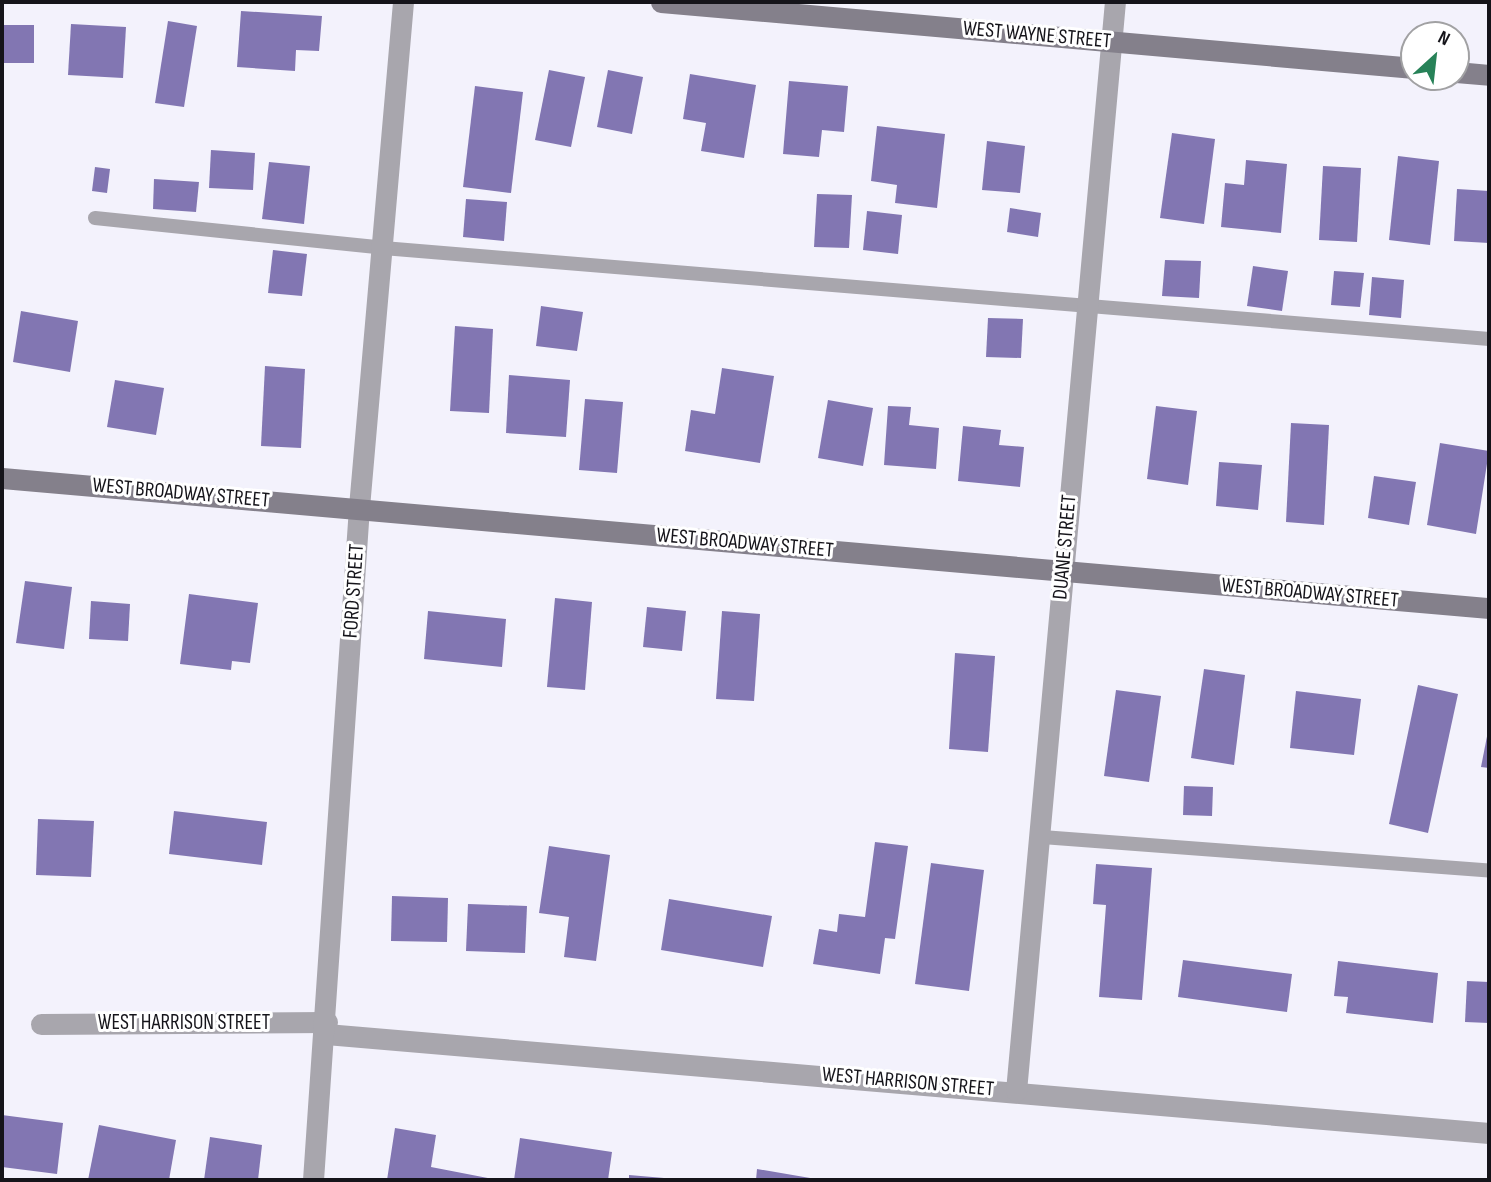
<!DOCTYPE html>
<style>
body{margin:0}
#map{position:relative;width:1491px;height:1182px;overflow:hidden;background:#f3f2fc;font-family:"Sofia Sans Condensed",sans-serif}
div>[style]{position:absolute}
.building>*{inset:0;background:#8276b2}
.lane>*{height:14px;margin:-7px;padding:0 7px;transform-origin:7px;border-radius:7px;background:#a8a6ad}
.street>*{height:21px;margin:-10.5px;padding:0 10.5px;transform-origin:10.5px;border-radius:10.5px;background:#a8a6ad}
.secondary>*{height:21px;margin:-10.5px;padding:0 10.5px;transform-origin:10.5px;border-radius:10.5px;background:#84808b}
span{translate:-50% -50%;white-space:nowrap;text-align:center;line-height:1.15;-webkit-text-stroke:6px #fff;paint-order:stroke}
.street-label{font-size:21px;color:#15141a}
.frame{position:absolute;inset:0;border:4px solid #15141a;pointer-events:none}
.north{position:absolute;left:1400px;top:21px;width:70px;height:70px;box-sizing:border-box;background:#fff;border:2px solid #a1a1a3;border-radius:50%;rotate:27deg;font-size:19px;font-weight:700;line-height:28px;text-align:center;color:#15141a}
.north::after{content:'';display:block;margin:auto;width:24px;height:32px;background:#278258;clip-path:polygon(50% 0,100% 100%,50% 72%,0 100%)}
</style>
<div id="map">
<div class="building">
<i style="clip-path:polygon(241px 11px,322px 16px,319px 51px,296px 50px,295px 71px,237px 67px)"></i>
<i style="clip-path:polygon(168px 21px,197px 26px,184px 107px,155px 103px)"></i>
<i style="clip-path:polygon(71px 24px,126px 27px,123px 78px,68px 75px)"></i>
<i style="clip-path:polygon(2px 25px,34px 25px,34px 63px,2px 63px)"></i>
<i style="clip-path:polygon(549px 70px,585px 77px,571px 147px,535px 140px)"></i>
<i style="clip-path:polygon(608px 70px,643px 77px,632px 134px,597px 127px)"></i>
<i style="clip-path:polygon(690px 74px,756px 85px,744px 158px,701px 151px,706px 123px,683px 119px)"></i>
<i style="clip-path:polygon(789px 81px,848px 86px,844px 132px,822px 130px,819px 157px,783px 154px)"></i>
<i style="clip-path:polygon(475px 86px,523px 92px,511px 193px,463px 187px)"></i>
<i style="clip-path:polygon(877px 126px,945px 134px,937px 208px,895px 203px,897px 185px,871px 181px)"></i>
<i style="clip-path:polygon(1172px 133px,1215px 139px,1204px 224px,1160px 218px)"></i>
<i style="clip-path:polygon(987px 141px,1025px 146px,1020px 193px,982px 190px)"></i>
<i style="clip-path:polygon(211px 150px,255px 153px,253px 190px,209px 188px)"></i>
<i style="clip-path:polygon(1398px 156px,1439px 161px,1430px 245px,1389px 240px)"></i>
<i style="clip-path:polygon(1246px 160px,1287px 164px,1281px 233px,1221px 227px,1225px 183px,1244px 185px)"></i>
<i style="clip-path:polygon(269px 162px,310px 166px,304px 224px,262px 219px)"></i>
<i style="clip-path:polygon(1323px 166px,1361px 168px,1357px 242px,1319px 240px)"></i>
<i style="clip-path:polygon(95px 167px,110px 169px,107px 193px,92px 191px)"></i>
<i style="clip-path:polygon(154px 179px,199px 182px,196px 212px,153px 209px)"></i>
<i style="clip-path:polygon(1457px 189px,1489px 191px,1489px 243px,1454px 241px)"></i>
<i style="clip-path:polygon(817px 194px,852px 195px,849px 248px,814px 247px)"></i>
<i style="clip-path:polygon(466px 199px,507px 202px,504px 241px,463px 237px)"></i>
<i style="clip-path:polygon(1010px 208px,1041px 213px,1038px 237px,1007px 232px)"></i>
<i style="clip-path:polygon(867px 211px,902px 215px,898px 254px,863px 250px)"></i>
<i style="clip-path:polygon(273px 250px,307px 254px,302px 296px,268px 293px)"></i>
<i style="clip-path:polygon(1165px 260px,1201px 261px,1199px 298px,1162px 296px)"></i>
<i style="clip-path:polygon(1253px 266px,1288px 271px,1282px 311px,1247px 306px)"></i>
<i style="clip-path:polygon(1334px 271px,1364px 273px,1360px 307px,1331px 305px)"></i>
<i style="clip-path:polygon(1372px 277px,1404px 280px,1401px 318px,1369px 315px)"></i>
<i style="clip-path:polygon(541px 306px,583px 312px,577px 351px,536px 346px)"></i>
<i style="clip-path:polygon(21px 311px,78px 321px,70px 372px,13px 362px)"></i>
<i style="clip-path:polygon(988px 318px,1023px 319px,1021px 358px,986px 357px)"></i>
<i style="clip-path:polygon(455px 326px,493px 329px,489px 413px,450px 411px)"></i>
<i style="clip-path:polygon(265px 366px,305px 369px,301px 448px,261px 446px)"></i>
<i style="clip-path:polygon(722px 368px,774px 376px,760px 463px,685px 451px,691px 410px,715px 414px)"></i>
<i style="clip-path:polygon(509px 375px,570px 380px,566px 437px,506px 433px)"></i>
<i style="clip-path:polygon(115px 380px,164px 388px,156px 435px,107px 427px)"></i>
<i style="clip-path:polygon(585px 399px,623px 402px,617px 473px,579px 470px)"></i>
<i style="clip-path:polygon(828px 400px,873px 408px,863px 466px,818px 458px)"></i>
<i style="clip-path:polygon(888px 406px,911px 407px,909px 425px,939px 428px,936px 469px,884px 465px)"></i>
<i style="clip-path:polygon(1156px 406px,1197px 411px,1188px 485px,1147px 479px)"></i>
<i style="clip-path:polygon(1291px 423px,1329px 425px,1324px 525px,1286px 522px)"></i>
<i style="clip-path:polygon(963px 426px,1001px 430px,999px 445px,1024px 447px,1020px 487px,958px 481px)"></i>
<i style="clip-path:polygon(1440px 443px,1489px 451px,1476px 534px,1427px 525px)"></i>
<i style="clip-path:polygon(1219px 462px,1262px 465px,1258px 510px,1216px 506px)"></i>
<i style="clip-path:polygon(1374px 476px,1416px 482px,1409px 525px,1368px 518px)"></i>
<i style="clip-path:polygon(25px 581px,72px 587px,64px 649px,16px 643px)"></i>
<i style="clip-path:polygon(189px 594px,258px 603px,250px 663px,232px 661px,231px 670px,180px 664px)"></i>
<i style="clip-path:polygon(555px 598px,592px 602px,585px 690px,547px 687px)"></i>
<i style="clip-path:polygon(91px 601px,130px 604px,128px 641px,89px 639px)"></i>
<i style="clip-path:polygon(647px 607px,686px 611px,682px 651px,643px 647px)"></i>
<i style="clip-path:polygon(428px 611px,506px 619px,502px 667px,424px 659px)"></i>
<i style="clip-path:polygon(722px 611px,760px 614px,754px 701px,716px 699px)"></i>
<i style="clip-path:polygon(955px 653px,995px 656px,988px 752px,949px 749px)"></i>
<i style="clip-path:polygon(1204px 669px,1245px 675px,1234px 765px,1191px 758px)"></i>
<i style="clip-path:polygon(1418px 685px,1458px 694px,1428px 833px,1389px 824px)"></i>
<i style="clip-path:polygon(1116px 690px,1161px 696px,1149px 782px,1104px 776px)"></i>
<i style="clip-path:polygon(1296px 691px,1361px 699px,1354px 755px,1290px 748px)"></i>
<i style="clip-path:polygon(1489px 726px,1489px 768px,1481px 767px)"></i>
<i style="clip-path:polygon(1184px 786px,1213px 787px,1212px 816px,1183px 815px)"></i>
<i style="clip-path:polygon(174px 811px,267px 822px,262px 865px,169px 854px)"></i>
<i style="clip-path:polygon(38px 819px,94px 821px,91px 877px,36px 875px)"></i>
<i style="clip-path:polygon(875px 842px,908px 846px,895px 939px,885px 938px,880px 974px,813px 964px,819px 929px,837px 932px,839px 914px,865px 917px)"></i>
<i style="clip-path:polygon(549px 846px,610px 855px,596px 961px,564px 957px,569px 917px,539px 913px)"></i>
<i style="clip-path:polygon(931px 863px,984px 870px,969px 991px,915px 984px)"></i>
<i style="clip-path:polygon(1096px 864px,1152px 868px,1142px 1000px,1099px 997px,1106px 905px,1093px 904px)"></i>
<i style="clip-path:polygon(392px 896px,448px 898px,447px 942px,391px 941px)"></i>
<i style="clip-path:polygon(669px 899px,772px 916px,763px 967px,661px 950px)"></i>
<i style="clip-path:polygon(468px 904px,527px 906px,525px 953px,466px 951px)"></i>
<i style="clip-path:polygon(1183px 960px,1292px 974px,1287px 1012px,1178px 997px)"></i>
<i style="clip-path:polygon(1338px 961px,1438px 973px,1433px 1023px,1346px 1013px,1348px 997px,1334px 996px)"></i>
<i style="clip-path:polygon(1467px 981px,1489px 982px,1489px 1023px,1465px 1022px)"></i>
<i style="clip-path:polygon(2px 1115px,63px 1123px,57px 1174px,2px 1167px)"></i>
<i style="clip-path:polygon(99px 1125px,176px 1140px,169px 1180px,88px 1180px)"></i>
<i style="clip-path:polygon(395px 1128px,436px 1135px,431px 1167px,498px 1180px,387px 1180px)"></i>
<i style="clip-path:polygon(210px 1137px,262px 1145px,258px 1180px,204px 1180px)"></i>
<i style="clip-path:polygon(520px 1138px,612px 1152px,608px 1180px,514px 1180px)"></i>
<i style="clip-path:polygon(757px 1169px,816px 1179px,816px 1180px,756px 1180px)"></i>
<i style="clip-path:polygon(629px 1175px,664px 1178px,664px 1180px,629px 1180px)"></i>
</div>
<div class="lane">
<i style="left:95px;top:218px;width:290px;rotate:5.9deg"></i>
<i style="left:383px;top:248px;width:1110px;rotate:4.7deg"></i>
<i style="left:1042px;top:837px;width:448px;rotate:4.3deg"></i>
</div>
<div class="street">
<i style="left:41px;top:1024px;width:286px;rotate:-0.4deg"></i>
<i style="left:326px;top:1034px;width:1167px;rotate:4.87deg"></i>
<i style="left:1016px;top:1091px;width:1093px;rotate:-84.81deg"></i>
<i style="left:313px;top:1180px;width:675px;rotate:-86.09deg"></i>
<i style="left:359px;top:507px;width:507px;rotate:-85.02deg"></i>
</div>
<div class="secondary">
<i style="left:661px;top:2px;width:756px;rotate:5.01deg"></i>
<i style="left:1456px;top:72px;width:33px;rotate:5deg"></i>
<i style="left:2px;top:478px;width:1493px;rotate:5deg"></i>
</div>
<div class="street-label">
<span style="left:1037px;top:35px;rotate:5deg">WEST WAYNE STREET</span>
<span style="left:181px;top:493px;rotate:5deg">WEST BROADWAY STREET</span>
<span style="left:745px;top:543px;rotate:5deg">WEST BROADWAY STREET</span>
<span style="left:1065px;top:547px;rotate:-85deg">DUANE STREET</span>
<span style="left:354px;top:591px;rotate:-86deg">FORD STREET</span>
<span style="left:1310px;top:593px;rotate:5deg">WEST BROADWAY STREET</span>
<span style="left:184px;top:1023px">WEST HARRISON STREET</span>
<span style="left:908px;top:1082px;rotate:5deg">WEST HARRISON STREET</span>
</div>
<div class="frame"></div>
<div class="north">N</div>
</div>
